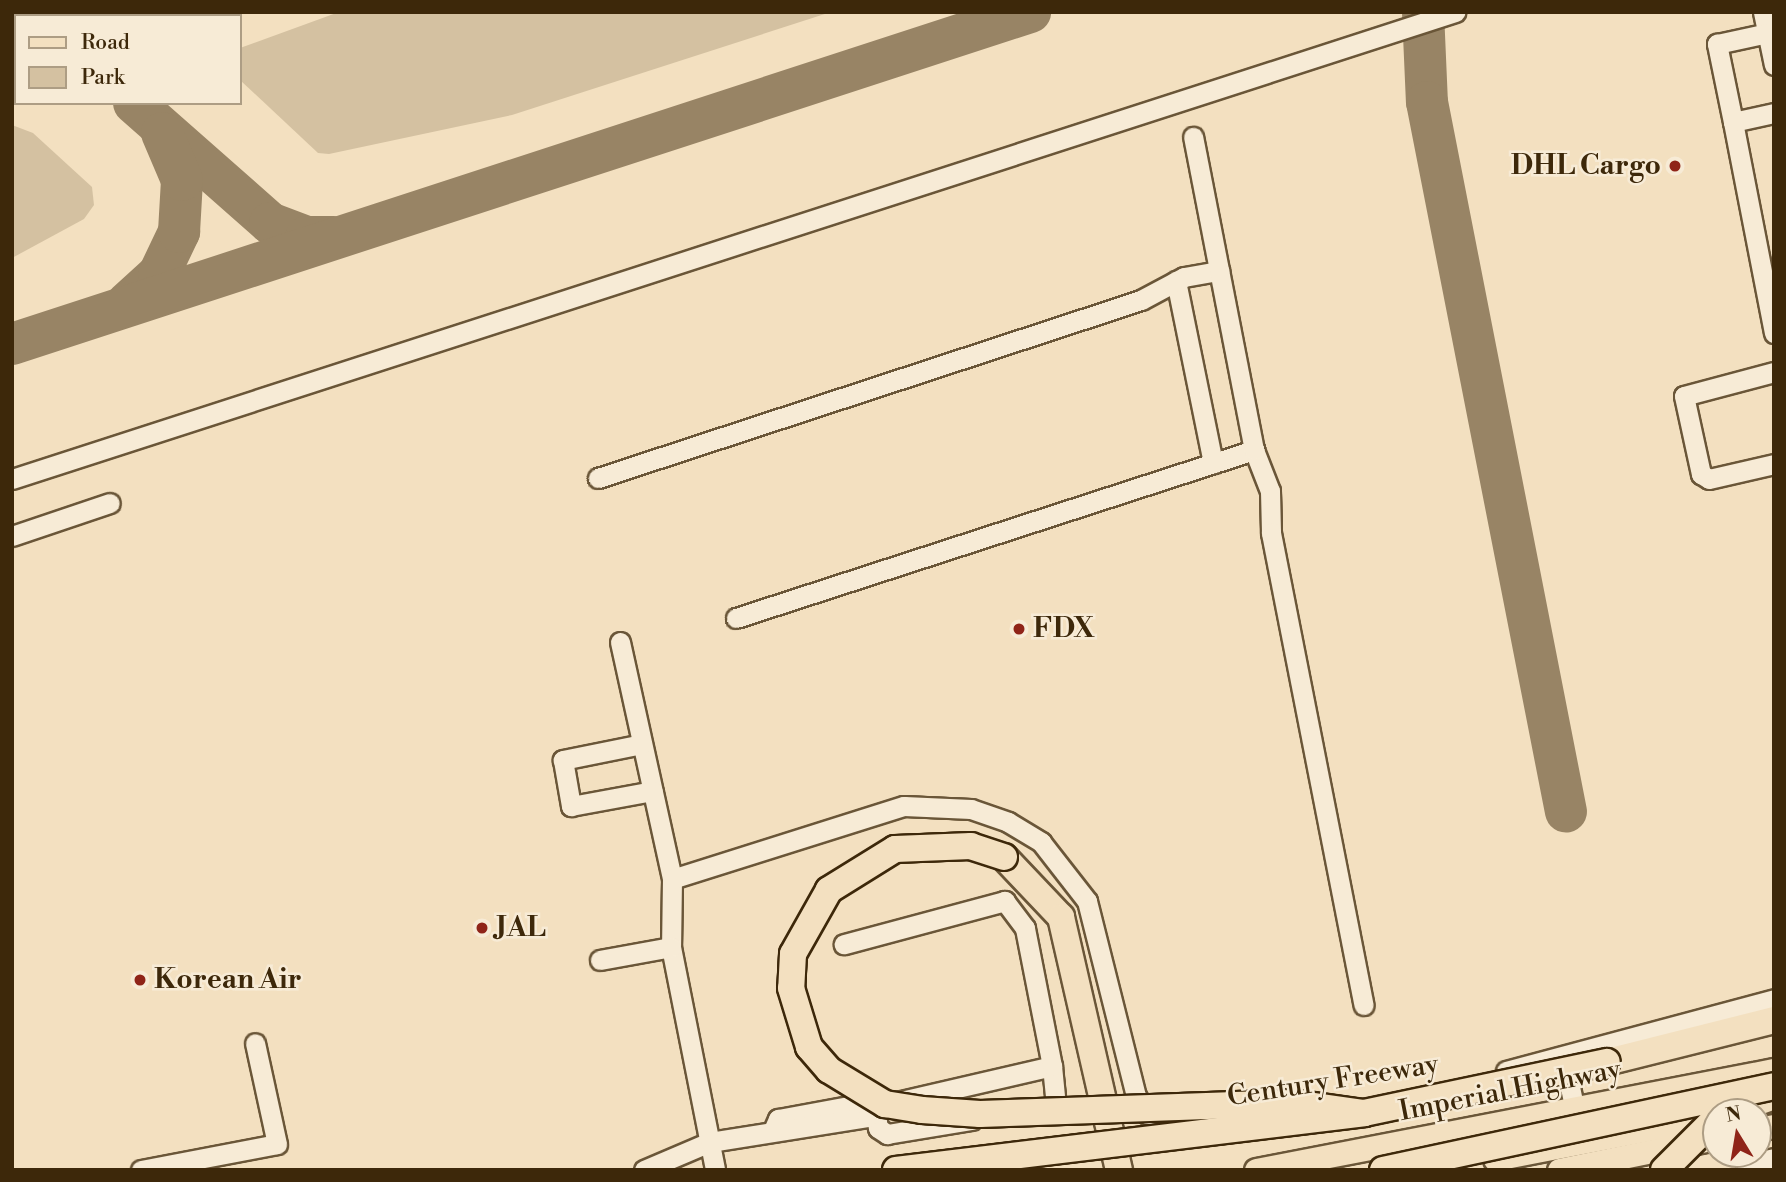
<!DOCTYPE html>
<style>
body{margin:0}
#map{position:relative;width:1786px;height:1182px;overflow:hidden;background:#f3e0c0;font-family:"Libre Bodoni",serif}
div>[style]{position:absolute}
.green>*{inset:0;background:#d4c1a1}
.taxiway>*{height:42px;margin:-21px;padding:0 21px;transform-origin:21px;border-radius:21px;background:#988465}
.runway>*{height:103px;margin:-51.5px;padding:0 51.5px;transform-origin:51.5px;border-radius:51.5px;background:#988465}
.roads{filter:drop-shadow(2px 0 #6a5638) drop-shadow(-2px 0 #6a5638) drop-shadow(0 2px #6a5638) drop-shadow(0 -2px #6a5638)}
.minor>*{height:19px;margin:-9.5px;padding:0 9.5px;transform-origin:9.5px;border-radius:9.5px;background:#f7ebd6}
.major>*{height:23px;margin:-11.5px;padding:0 11.5px;transform-origin:11.5px;border-radius:11.5px;background:#f3e0c0}
.highway>*{height:26px;margin:-13px;padding:0 13px;transform-origin:13px;border-radius:13px;background:#f3e0c0}
.bridges{filter:drop-shadow(2px 0 #3d280a) drop-shadow(-2px 0 #3d280a) drop-shadow(0 2px #3d280a) drop-shadow(0 -2px #3d280a)}
.highway-bridge>*{height:26px;margin:-13px;padding:0 13px;transform-origin:13px;border-radius:13px;background:#f3e0c0}
.dots>*{width:19px;height:19px;translate:-50% -50%;box-sizing:border-box;border:4px solid #f7ebd6;border-radius:50%}
span{translate:-50% -50%;white-space:nowrap;text-align:center;line-height:1.15;-webkit-text-stroke:5px #f7ebd6;paint-order:stroke}
.poi-label{font-size:28px;color:#3d280a;font-weight:700}
.right{translate:-100% -50%;text-align:right}
.left{translate:0 -50%;text-align:left}
.street-label{font-size:28px;color:#3d280a}
.frame{position:absolute;inset:0;border:14px solid #3d280a;pointer-events:none}
.legend{position:absolute;left:14px;top:14px;width:228px;height:91px;box-sizing:border-box;background:#f7ebd6;border:2px solid #ad9d84;margin:0;padding:9px 12px;list-style:none;font-size:21px;color:#3d280a}
.legend li{display:flex;align-items:center;gap:14px;height:35px}
.legend b{width:35px;border:2px solid #ad9d84}
.north{position:absolute;left:1702px;top:1098px;width:70px;height:70px;box-sizing:border-box;background:#f7ebd6;border:2px solid #ad9d84;border-radius:50%;rotate:349deg;font-size:19px;font-weight:700;line-height:28px;text-align:center;color:#3d280a}
.north::after{content:'';display:block;margin:auto;width:24px;height:32px;background:#8f2418;clip-path:polygon(50% 0,100% 100%,50% 72%,0 100%)}
</style>
<div id="map">
<div class="green">
<i style="clip-path:polygon(339px 12px,831px 12px,512px 115px,329px 154px,318px 153px,240px 80px,240px 48px)"></i>
<i style="clip-path:polygon(12px 125px,33px 133px,92px 187px,94px 205px,84px 219px,12px 258px)"></i>
</div>
<div class="taxiway">
<i style="left:32px;top:12px;width:6px;rotate:45deg"></i>
<i style="left:1423px;top:12px;width:90px;rotate:87.5deg"></i>
<i style="left:1427px;top:102px;width:723px;rotate:78.92deg"></i>
<i style="left:134px;top:103px;width:181px;rotate:41.4deg"></i>
<i style="left:270px;top:223px;width:39px;rotate:21deg"></i>
<i style="left:306px;top:237px;width:28px"></i>
<i style="left:127px;top:303px;width:43px;rotate:-42.2deg"></i>
<i style="left:159px;top:274px;width:47px;rotate:-64.5deg"></i>
<i style="left:179px;top:232px;width:52px;rotate:-86.7deg"></i>
<i style="left:182px;top:180px;width:51px;rotate:-113.1deg"></i>
<i style="left:12px;top:344px;width:1071px;rotate:-18.06deg"></i>
</div>
<div class="runway">
<i style="left:12px;top:17px;width:15px;rotate:-20deg"></i>
</div>
<div class="roads">
<div class="minor">
<i style="left:1763px;top:12px;width:54px;rotate:78.3deg"></i>
<i style="left:1774px;top:113px;width:42px;rotate:167.6deg"></i>
<i style="left:1733px;top:122px;width:215px;rotate:79deg"></i>
<i style="left:1733px;top:122px;width:80px;rotate:-101.6deg"></i>
<i style="left:1717px;top:44px;width:52px;rotate:-12.2deg"></i>
<i style="left:1176px;top:281px;width:186px;rotate:78.5deg"></i>
<i style="left:1774px;top:372px;width:93px;rotate:165.1deg"></i>
<i style="left:1684px;top:396px;width:80px;rotate:77.7deg"></i>
<i style="left:1701px;top:474px;width:9px;rotate:32deg"></i>
<i style="left:1709px;top:479px;width:67px;rotate:-13deg"></i>
<i style="left:1254px;top:450px;width:44px;rotate:68.7deg"></i>
<i style="left:1270px;top:491px;width:42px;rotate:88.6deg"></i>
<i style="left:1271px;top:533px;width:481px;rotate:78.9deg"></i>
<i style="left:598px;top:478px;width:571px;rotate:-18.15deg"></i>
<i style="left:1141px;top:300px;width:49px;rotate:-28.1deg"></i>
<i style="left:1184px;top:277px;width:36px;rotate:-10deg"></i>
<i style="left:12px;top:479px;width:1517px;rotate:-17.93deg"></i>
<i style="left:12px;top:536px;width:103px;rotate:-18.6deg"></i>
<i style="left:736px;top:618px;width:545px;rotate:-17.97deg"></i>
<i style="left:1254px;top:450px;width:319px;rotate:-101deg"></i>
<i style="left:620px;top:642px;width:243px;rotate:77.6deg"></i>
<i style="left:672px;top:879px;width:68px;rotate:90.8deg"></i>
<i style="left:671px;top:947px;width:227px;rotate:78.8deg"></i>
<i style="left:642px;top:744px;width:81px;rotate:168.6deg"></i>
<i style="left:563px;top:760px;width:47px;rotate:80.1deg"></i>
<i style="left:571px;top:806px;width:83px;rotate:-10.4deg"></i>
<i style="left:672px;top:879px;width:243px;rotate:-17.5deg"></i>
<i style="left:904px;top:806px;width:67px;rotate:2.6deg"></i>
<i style="left:971px;top:809px;width:39px;rotate:19deg"></i>
<i style="left:1008px;top:822px;width:39px;rotate:31deg"></i>
<i style="left:1041px;top:842px;width:75px;rotate:52.1deg"></i>
<i style="left:1087px;top:901px;width:201px;rotate:75.9deg"></i>
<i style="left:1136px;top:1096px;width:21px;rotate:59deg"></i>
<i style="left:1147px;top:1114px;width:17px;rotate:24deg"></i>
<i style="left:1163px;top:1121px;width:55px;rotate:-2.1deg"></i>
<i style="left:600px;top:960px;width:72px;rotate:-10.4deg"></i>
<i style="left:1564px;top:1058px;width:64px;rotate:78.3deg"></i>
<i style="left:1506px;top:1071px;width:278px;rotate:-15deg"></i>
<i style="left:875px;top:1107px;width:21px;rotate:82deg"></i>
<i style="left:878px;top:1128px;width:11px;rotate:34deg"></i>
<i style="left:887px;top:1134px;width:86px;rotate:-9.4deg"></i>
<i style="left:1039px;top:1109px;width:17px;rotate:-10deg"></i>
<i style="left:1056px;top:1106px;width:40px;rotate:-95.7deg"></i>
<i style="left:774px;top:1128px;width:10px;rotate:-66deg"></i>
<i style="left:778px;top:1119px;width:88px;rotate:-10.4deg"></i>
<i style="left:865px;top:1103px;width:11px;rotate:22deg"></i>
<i style="left:875px;top:1107px;width:182px;rotate:-13deg"></i>
<i style="left:1052px;top:1066px;width:141px;rotate:-101.1deg"></i>
<i style="left:1025px;top:928px;width:34px;rotate:-127deg"></i>
<i style="left:1005px;top:901px;width:167px;rotate:165deg"></i>
<i style="left:1746px;top:1164px;width:29px;rotate:-12deg"></i>
<i style="left:141px;top:1170px;width:138px;rotate:-10.8deg"></i>
<i style="left:277px;top:1144px;width:103px;rotate:-102.3deg"></i>
<i style="left:644px;top:1170px;width:72px;rotate:-23deg"></i>
<i style="left:710px;top:1142px;width:159px;rotate:-9deg"></i>
<i style="left:867px;top:1117px;width:13px;rotate:-51deg"></i>
</div>
<div class="major">
<i style="left:1758px;top:1129px;width:16px;rotate:-11deg"></i>
<i style="left:1495px;top:1159px;width:225px;rotate:-11deg"></i>
<i style="left:1256px;top:1170px;width:528px;rotate:-10.93deg"></i>
<i style="left:1559px;top:1170px;width:160px;rotate:-11.5deg"></i>
</div>
<div class="highway">
<i style="left:1004px;top:857px;width:83px;rotate:46.5deg"></i>
<i style="left:1061px;top:917px;width:260px;rotate:77.1deg"></i>
<i style="left:1607px;top:1062px;width:172px;rotate:-14.1deg"></i>
<i style="left:1730px;top:1112px;width:47px;rotate:-20deg"></i>
</div>
</div>
<div class="bridges">
<div class="highway-bridge">
<i style="left:1004px;top:857px;width:35px;rotate:-162deg"></i>
<i style="left:971px;top:846px;width:76px;rotate:177.7deg"></i>
<i style="left:895px;top:849px;width:78px;rotate:148.2deg"></i>
<i style="left:829px;top:890px;width:73px;rotate:119.4deg"></i>
<i style="left:793px;top:954px;width:34px;rotate:93deg"></i>
<i style="left:791px;top:988px;width:62px;rotate:73deg"></i>
<i style="left:809px;top:1047px;width:30px;rotate:49deg"></i>
<i style="left:829px;top:1070px;width:66px;rotate:31.3deg"></i>
<i style="left:885px;top:1104px;width:37px;rotate:9deg"></i>
<i style="left:922px;top:1110px;width:58px;rotate:3.9deg"></i>
<i style="left:980px;top:1114px;width:312px;rotate:-2deg"></i>
<i style="left:1292px;top:1103px;width:73px;rotate:7.9deg"></i>
<i style="left:896px;top:1170px;width:471px;rotate:-6.9deg"></i>
<i style="left:1364px;top:1113px;width:248px;rotate:-11.9deg"></i>
<i style="left:1383px;top:1170px;width:400px;rotate:-12.1deg"></i>
<i style="left:1664px;top:1170px;width:74px;rotate:-45deg"></i>
</div>
</div>
<div class="dots">
<i style="left:1675px;top:166px;background:#8f2418"></i>
<i style="left:1019px;top:629px;background:#8f2418"></i>
<i style="left:482px;top:928px;background:#8f2418"></i>
<i style="left:140px;top:980px;background:#8f2418"></i>
</div>
<div class="poi-label">
<span class="right" style="left:1661px;top:166px">DHL Cargo</span>
<span class="left" style="left:1033px;top:629px">FDX</span>
<span class="left" style="left:496px;top:928px">JAL</span>
<span class="left" style="left:154px;top:980px">Korean Air</span>
</div>
<div class="street-label">
<span style="left:1333px;top:1081px;rotate:-9deg">Century Freeway</span>
<span style="left:1510px;top:1091px;rotate:-11deg">Imperial Highway</span>
</div>
<div class="frame"></div>
<ul class="legend">
<li><b style="height:9px;background:#f3e0c0"></b>Road</li>
<li><b style="height:19px;background:#d4c1a1"></b>Park</li>
</ul>
<div class="north">N</div>
</div>
